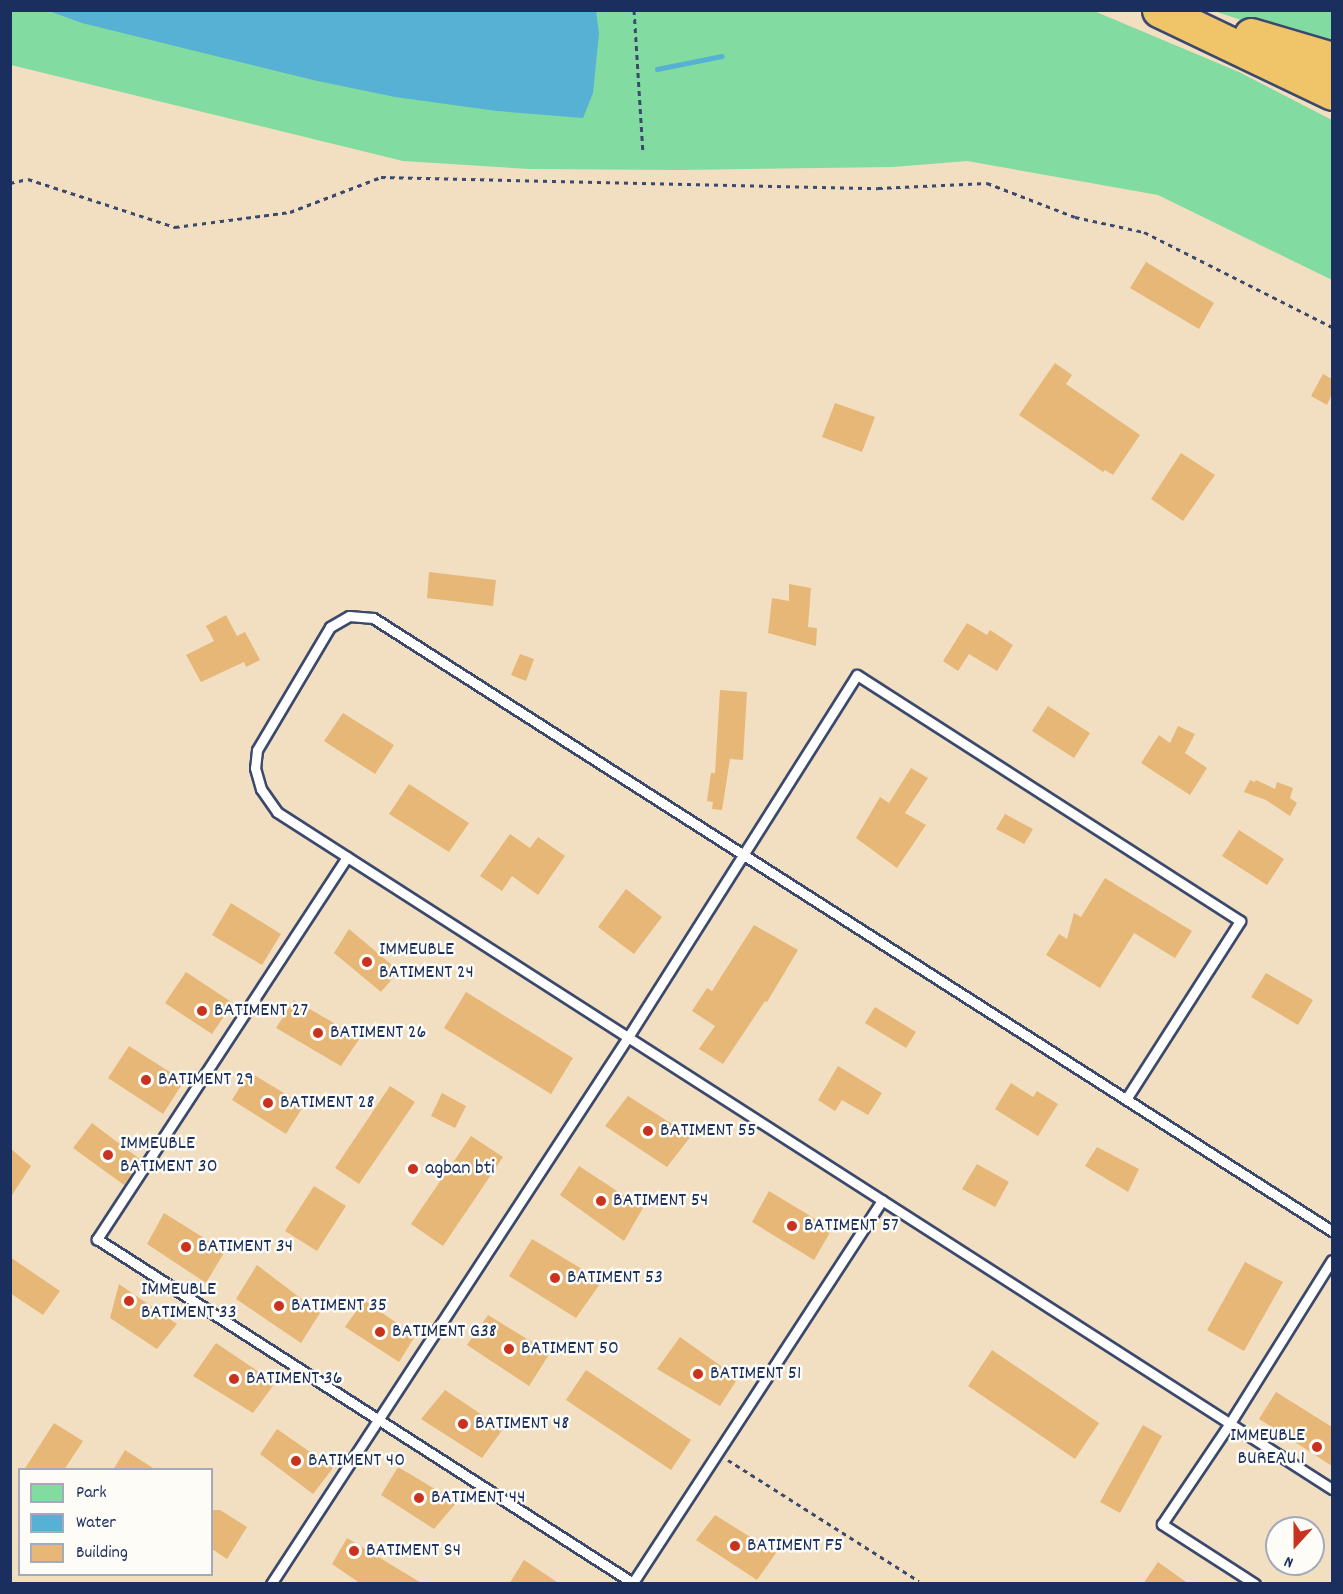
<!DOCTYPE html>
<style>
body{margin:0}
#map{position:relative;width:1343px;height:1594px;overflow:hidden;background:#f2dfc2;font-family:Dekko,sans-serif}
div>[style]{position:absolute}
.green>*{inset:0;background:#82dba0}
.water>*{inset:0;background:#57b1d4}
.stream>*{height:5px;margin:-2.5px;padding:0 2.5px;transform-origin:2.5px;border-radius:2.5px;background:#57b1d4}
.building>*{inset:0;background:#e7b777}
.path>*{height:3px;margin-top:-1.5px;transform-origin:0;background:repeating-linear-gradient(90deg,#3b496d 0 4.5px,transparent 0 9px)}
.roads{filter:drop-shadow(2px 0 #3b496d) drop-shadow(-2px 0 #3b496d) drop-shadow(0 2px #3b496d) drop-shadow(0 -2px #3b496d)}
.lane>*{height:9px;margin:-4.5px;padding:0 4.5px;transform-origin:4.5px;border-radius:4.5px;background:#fff}
.highway>*{height:33px;margin:-16.5px;padding:0 16.5px;transform-origin:16.5px;border-radius:16.5px;background:#f0c469}
.dots>*{width:16px;height:16px;translate:-50% -50%;box-sizing:border-box;border:3px solid #fdfcf7;border-radius:50%}
span{translate:-50% -50%;white-space:nowrap;text-align:center;line-height:1.15;-webkit-text-stroke:5px #fdfcf7;paint-order:stroke}
.poi-label{font-size:20px;color:#1b2f5e}
.left{translate:0 -50%;text-align:left}
.right{translate:-100% -50%;text-align:right}
.frame{position:absolute;inset:0;border:12px solid #1b2f5e;pointer-events:none}
.legend{position:absolute;left:18px;top:1468px;width:195px;height:108px;box-sizing:border-box;background:#fdfcf7;border:2px solid #a3aaba;margin:0;padding:8px 10px;list-style:none;font-size:18px;color:#1b2f5e}
.legend li{display:flex;align-items:center;gap:12px;height:30px}
.legend b{width:30px;border:2px solid #a3aaba}
.north{position:absolute;left:1265px;top:1516px;width:60px;height:60px;box-sizing:border-box;background:#fdfcf7;border:2px solid #a3aaba;border-radius:50%;rotate:201deg;font-size:16px;font-weight:700;line-height:24px;text-align:center;color:#1b2f5e}
.north::after{content:'';display:block;margin:auto;width:21px;height:27px;background:#c8321e;clip-path:polygon(50% 0,100% 100%,50% 72%,0 100%)}
</style>
<div id="map">
<div class="green">
<i style="clip-path:polygon(10px 11px,1094px 11px,1239px 72px,1332px 120px,1332px 280px,1158px 195px,967px 161px,893px 167px,680px 170px,529px 169px,403px 161px,11px 65px)"></i>
<i style="clip-path:polygon(1214px 11px,1332px 11px,1332px 50px)"></i>
</div>
<div class="water">
<i style="clip-path:polygon(49px 11px,596px 11px,599px 33px,593px 93px,583px 118px,497px 111px,395px 97px,313px 80px,82px 23px)"></i>
</div>
<div class="stream">
<i style="left:657px;top:69px;width:66px;rotate:-11.3deg"></i>
</div>
<div class="building">
<i style="clip-path:polygon(1146px 262px,1214px 303px,1199px 329px,1130px 288px)"></i>
<i style="clip-path:polygon(1055px 363px,1072px 375px,1066px 384px,1140px 435px,1113px 475px,1105px 470px,1103px 472px,1019px 415px)"></i>
<i style="clip-path:polygon(1323px 374px,1332px 379px,1332px 394px,1327px 405px,1311px 396px)"></i>
<i style="clip-path:polygon(835px 403px,875px 417px,862px 452px,822px 437px)"></i>
<i style="clip-path:polygon(1181px 453px,1215px 475px,1183px 521px,1151px 499px)"></i>
<i style="clip-path:polygon(429px 572px,496px 580px,493px 606px,427px 598px)"></i>
<i style="clip-path:polygon(789px 584px,811px 588px,808px 627px,817px 628px,816px 646px,768px 633px,772px 598px,789px 601px)"></i>
<i style="clip-path:polygon(226px 615px,237px 636px,245px 632px,260px 660px,246px 667px,244px 662px,201px 682px,186px 655px,214px 641px,206px 626px)"></i>
<i style="clip-path:polygon(967px 623px,987px 635px,990px 630px,1013px 645px,997px 671px,969px 654px,958px 671px,943px 661px)"></i>
<i style="clip-path:polygon(520px 654px,534px 659px,526px 681px,511px 675px)"></i>
<i style="clip-path:polygon(720px 690px,747px 692px,743px 760px,730px 759px,722px 810px,712px 809px,713px 802px,707px 801px,711px 773px,715px 773px)"></i>
<i style="clip-path:polygon(1048px 706px,1090px 733px,1074px 758px,1032px 731px)"></i>
<i style="clip-path:polygon(343px 713px,394px 745px,375px 774px,324px 741px)"></i>
<i style="clip-path:polygon(1178px 726px,1195px 734px,1185px 753px,1207px 768px,1190px 795px,1141px 763px,1159px 735px,1170px 743px)"></i>
<i style="clip-path:polygon(911px 768px,928px 778px,905px 813px,926px 825px,897px 868px,856px 838px,880px 797px,889px 803px)"></i>
<i style="clip-path:polygon(1250px 780px,1255px 782px,1256px 780px,1275px 789px,1277px 782px,1293px 788px,1290px 798px,1297px 803px,1290px 816px,1266px 800px,1244px 792px)"></i>
<i style="clip-path:polygon(409px 784px,469px 823px,449px 852px,389px 814px)"></i>
<i style="clip-path:polygon(1005px 814px,1033px 829px,1024px 844px,996px 829px)"></i>
<i style="clip-path:polygon(1239px 830px,1284px 859px,1267px 885px,1222px 856px)"></i>
<i style="clip-path:polygon(510px 834px,530px 848px,538px 837px,565px 856px,538px 895px,512px 876px,502px 891px,480px 876px)"></i>
<i style="clip-path:polygon(1105px 878px,1192px 931px,1175px 958px,1134px 933px,1100px 988px,1046px 955px,1059px 934px,1067px 939px,1074px 913px,1081px 917px)"></i>
<i style="clip-path:polygon(626px 889px,662px 917px,634px 954px,598px 927px)"></i>
<i style="clip-path:polygon(231px 903px,281px 934px,262px 965px,212px 935px)"></i>
<i style="clip-path:polygon(754px 925px,798px 950px,767px 1002px,765px 1001px,723px 1064px,699px 1049px,715px 1026px,692px 1011px,707px 988px,712px 991px)"></i>
<i style="clip-path:polygon(349px 929px,399px 971px,381px 992px,334px 953px)"></i>
<i style="clip-path:polygon(186px 972px,233px 1003px,212px 1034px,165px 1003px)"></i>
<i style="clip-path:polygon(1266px 973px,1313px 1000px,1298px 1025px,1251px 997px)"></i>
<i style="clip-path:polygon(466px 992px,573px 1058px,551px 1094px,444px 1028px)"></i>
<i style="clip-path:polygon(294px 1000px,360px 1038px,341px 1066px,276px 1028px)"></i>
<i style="clip-path:polygon(875px 1007px,916px 1032px,906px 1048px,865px 1023px)"></i>
<i style="clip-path:polygon(129px 1046px,184px 1081px,163px 1114px,108px 1078px)"></i>
<i style="clip-path:polygon(838px 1066px,882px 1093px,868px 1115px,842px 1100px,835px 1111px,818px 1100px)"></i>
<i style="clip-path:polygon(249px 1072px,304px 1105px,286px 1134px,232px 1100px)"></i>
<i style="clip-path:polygon(1011px 1083px,1033px 1097px,1037px 1091px,1058px 1104px,1038px 1136px,995px 1109px)"></i>
<i style="clip-path:polygon(390px 1086px,415px 1102px,359px 1184px,335px 1168px)"></i>
<i style="clip-path:polygon(442px 1093px,466px 1106px,455px 1128px,431px 1116px)"></i>
<i style="clip-path:polygon(628px 1096px,691px 1136px,667px 1167px,605px 1126px)"></i>
<i style="clip-path:polygon(92px 1123px,141px 1160px,124px 1185px,73px 1148px)"></i>
<i style="clip-path:polygon(471px 1136px,503px 1157px,443px 1246px,411px 1224px)"></i>
<i style="clip-path:polygon(1097px 1147px,1139px 1169px,1128px 1192px,1085px 1166px)"></i>
<i style="clip-path:polygon(10px 1148px,31px 1166px,10px 1198px)"></i>
<i style="clip-path:polygon(977px 1164px,1009px 1182px,995px 1207px,962px 1189px)"></i>
<i style="clip-path:polygon(579px 1166px,643px 1208px,624px 1241px,560px 1195px)"></i>
<i style="clip-path:polygon(314px 1186px,346px 1206px,317px 1251px,285px 1231px)"></i>
<i style="clip-path:polygon(769px 1191px,832px 1229px,814px 1260px,752px 1222px)"></i>
<i style="clip-path:polygon(164px 1213px,225px 1251px,206px 1283px,147px 1244px)"></i>
<i style="clip-path:polygon(532px 1239px,602px 1281px,576px 1318px,509px 1276px)"></i>
<i style="clip-path:polygon(10px 1257px,60px 1291px,43px 1315px,10px 1293px)"></i>
<i style="clip-path:polygon(1245px 1262px,1283px 1282px,1244px 1351px,1207px 1330px)"></i>
<i style="clip-path:polygon(257px 1265px,320px 1313px,301px 1343px,236px 1299px)"></i>
<i style="clip-path:polygon(119px 1284px,177px 1324px,157px 1349px,110px 1318px)"></i>
<i style="clip-path:polygon(364px 1300px,415px 1336px,399px 1362px,345px 1327px)"></i>
<i style="clip-path:polygon(488px 1315px,550px 1353px,529px 1386px,467px 1345px)"></i>
<i style="clip-path:polygon(680px 1337px,738px 1378px,720px 1406px,657px 1369px)"></i>
<i style="clip-path:polygon(216px 1343px,275px 1383px,253px 1413px,193px 1376px)"></i>
<i style="clip-path:polygon(992px 1350px,1099px 1423px,1075px 1459px,968px 1386px)"></i>
<i style="clip-path:polygon(586px 1370px,691px 1440px,671px 1470px,566px 1400px)"></i>
<i style="clip-path:polygon(445px 1390px,503px 1429px,482px 1458px,421px 1419px)"></i>
<i style="clip-path:polygon(1276px 1392px,1332px 1427px,1332px 1466px,1259px 1419px)"></i>
<i style="clip-path:polygon(54px 1423px,83px 1441px,64px 1470px,24px 1470px)"></i>
<i style="clip-path:polygon(1143px 1425px,1162px 1436px,1120px 1513px,1100px 1502px)"></i>
<i style="clip-path:polygon(277px 1429px,333px 1468px,313px 1494px,260px 1454px)"></i>
<i style="clip-path:polygon(125px 1450px,156px 1470px,113px 1470px)"></i>
<i style="clip-path:polygon(398px 1467px,457px 1502px,434px 1529px,381px 1495px)"></i>
<i style="clip-path:polygon(212px 1510px,220px 1510px,247px 1527px,227px 1559px,212px 1549px)"></i>
<i style="clip-path:polygon(715px 1515px,776px 1553px,757px 1580px,696px 1540px)"></i>
<i style="clip-path:polygon(347px 1538px,423px 1584px,361px 1584px,332px 1564px)"></i>
<i style="clip-path:polygon(524px 1560px,560px 1584px,509px 1584px)"></i>
<i style="clip-path:polygon(1158px 1562px,1189px 1584px,1143px 1584px)"></i>
</div>
<div class="path">
<i style="left:634px;top:10px;width:143px;rotate:86.4deg"></i>
<i style="left:10px;top:183px;width:18px;rotate:-13deg"></i>
<i style="left:28px;top:179px;width:155px;rotate:18.1deg"></i>
<i style="left:175px;top:227px;width:116px;rotate:-7.4deg"></i>
<i style="left:290px;top:212px;width:97px;rotate:-21deg"></i>
<i style="left:381px;top:177px;width:497px;rotate:1.3deg"></i>
<i style="left:878px;top:188px;width:109px;rotate:-2.6deg"></i>
<i style="left:987px;top:183px;width:94px;rotate:21.1deg"></i>
<i style="left:1075px;top:217px;width:71px;rotate:12.3deg"></i>
<i style="left:1144px;top:232px;width:211px;rotate:26.8deg"></i>
<i style="left:728px;top:1460px;width:226px;rotate:32.4deg"></i>
</div>
<div class="roads">
<div class="lane">
<i style="left:347px;top:857px;width:457px;rotate:123.2deg"></i>
<i style="left:97px;top:1239px;width:637px;rotate:32.69deg"></i>
<i style="left:1332px;top:1231px;width:1138px;rotate:-147.41deg"></i>
<i style="left:373px;top:618px;width:24px;rotate:-175deg"></i>
<i style="left:349px;top:616px;width:22px;rotate:150deg"></i>
<i style="left:330px;top:627px;width:143px;rotate:120.7deg"></i>
<i style="left:257px;top:750px;width:18px;rotate:96deg"></i>
<i style="left:255px;top:768px;width:22px;rotate:74deg"></i>
<i style="left:261px;top:789px;width:28px;rotate:55deg"></i>
<i style="left:277px;top:812px;width:1254px;rotate:32.69deg"></i>
<i style="left:271px;top:1584px;width:653px;rotate:-56.87deg"></i>
<i style="left:628px;top:1037px;width:428px;rotate:-57.7deg"></i>
<i style="left:857px;top:675px;width:455px;rotate:32.7deg"></i>
<i style="left:1240px;top:921px;width:211px;rotate:122.6deg"></i>
<i style="left:632px;top:1584px;width:458px;rotate:-56.9deg"></i>
<i style="left:1255px;top:1584px;width:111px;rotate:-147.2deg"></i>
<i style="left:1162px;top:1524px;width:122px;rotate:-56deg"></i>
<i style="left:1230px;top:1423px;width:192px;rotate:-58deg"></i>
</div>
<div class="highway">
<i style="left:1159px;top:10px;width:192px;rotate:25.6deg"></i>
<i style="left:1251px;top:35px;width:84px;rotate:16.5deg"></i>
</div>
</div>
<div class="dots">
<i style="left:367px;top:962px;background:#c8321e"></i>
<i style="left:202px;top:1011px;background:#c8321e"></i>
<i style="left:318px;top:1033px;background:#c8321e"></i>
<i style="left:146px;top:1080px;background:#c8321e"></i>
<i style="left:268px;top:1103px;background:#c8321e"></i>
<i style="left:648px;top:1131px;background:#c8321e"></i>
<i style="left:108px;top:1155px;background:#c8321e"></i>
<i style="left:413px;top:1169px;background:#c8321e"></i>
<i style="left:601px;top:1201px;background:#c8321e"></i>
<i style="left:792px;top:1226px;background:#c8321e"></i>
<i style="left:186px;top:1247px;background:#c8321e"></i>
<i style="left:555px;top:1278px;background:#c8321e"></i>
<i style="left:129px;top:1301px;background:#c8321e"></i>
<i style="left:279px;top:1306px;background:#c8321e"></i>
<i style="left:380px;top:1332px;background:#c8321e"></i>
<i style="left:509px;top:1349px;background:#c8321e"></i>
<i style="left:698px;top:1374px;background:#c8321e"></i>
<i style="left:234px;top:1379px;background:#c8321e"></i>
<i style="left:463px;top:1424px;background:#c8321e"></i>
<i style="left:1317px;top:1447px;background:#c8321e"></i>
<i style="left:296px;top:1461px;background:#c8321e"></i>
<i style="left:419px;top:1498px;background:#c8321e"></i>
<i style="left:735px;top:1546px;background:#c8321e"></i>
<i style="left:354px;top:1551px;background:#c8321e"></i>
</div>
<div class="poi-label">
<span class="left" style="left:379px;top:962px">IMMEUBLE<br>BATIMENT 24</span>
<span class="left" style="left:214px;top:1011px">BATIMENT 27</span>
<span class="left" style="left:330px;top:1033px">BATIMENT 26</span>
<span class="left" style="left:158px;top:1080px">BATIMENT 29</span>
<span class="left" style="left:280px;top:1103px">BATIMENT 28</span>
<span class="left" style="left:660px;top:1131px">BATIMENT 55</span>
<span class="left" style="left:120px;top:1156px">IMMEUBLE<br>BATIMENT 30</span>
<span class="left" style="left:425px;top:1169px">agban bti</span>
<span class="left" style="left:613px;top:1201px">BATIMENT 54</span>
<span class="left" style="left:804px;top:1226px">BATIMENT 57</span>
<span class="left" style="left:198px;top:1247px">BATIMENT 34</span>
<span class="left" style="left:567px;top:1278px">BATIMENT 53</span>
<span class="left" style="left:141px;top:1302px">IMMEUBLE<br>BATIMENT 33</span>
<span class="left" style="left:291px;top:1306px">BATIMENT 35</span>
<span class="left" style="left:392px;top:1332px">BATIMENT G38</span>
<span class="left" style="left:521px;top:1349px">BATIMENT 50</span>
<span class="left" style="left:710px;top:1374px">BATIMENT 51</span>
<span class="left" style="left:246px;top:1379px">BATIMENT 36</span>
<span class="left" style="left:475px;top:1424px">BATIMENT 48</span>
<span class="right" style="left:1305px;top:1448px">IMMEUBLE<br>BUREAU 1</span>
<span class="left" style="left:308px;top:1461px">BATIMENT 40</span>
<span class="left" style="left:431px;top:1498px">BATIMENT 44</span>
<span class="left" style="left:747px;top:1546px">BATIMENT F5</span>
<span class="left" style="left:366px;top:1551px">BATIMENT S4</span>
</div>
<div class="frame"></div>
<ul class="legend">
<li><b style="height:16px;background:#82dba0"></b>Park</li>
<li><b style="height:16px;background:#57b1d4"></b>Water</li>
<li><b style="height:16px;background:#e7b777"></b>Building</li>
</ul>
<div class="north">N</div>
</div>
